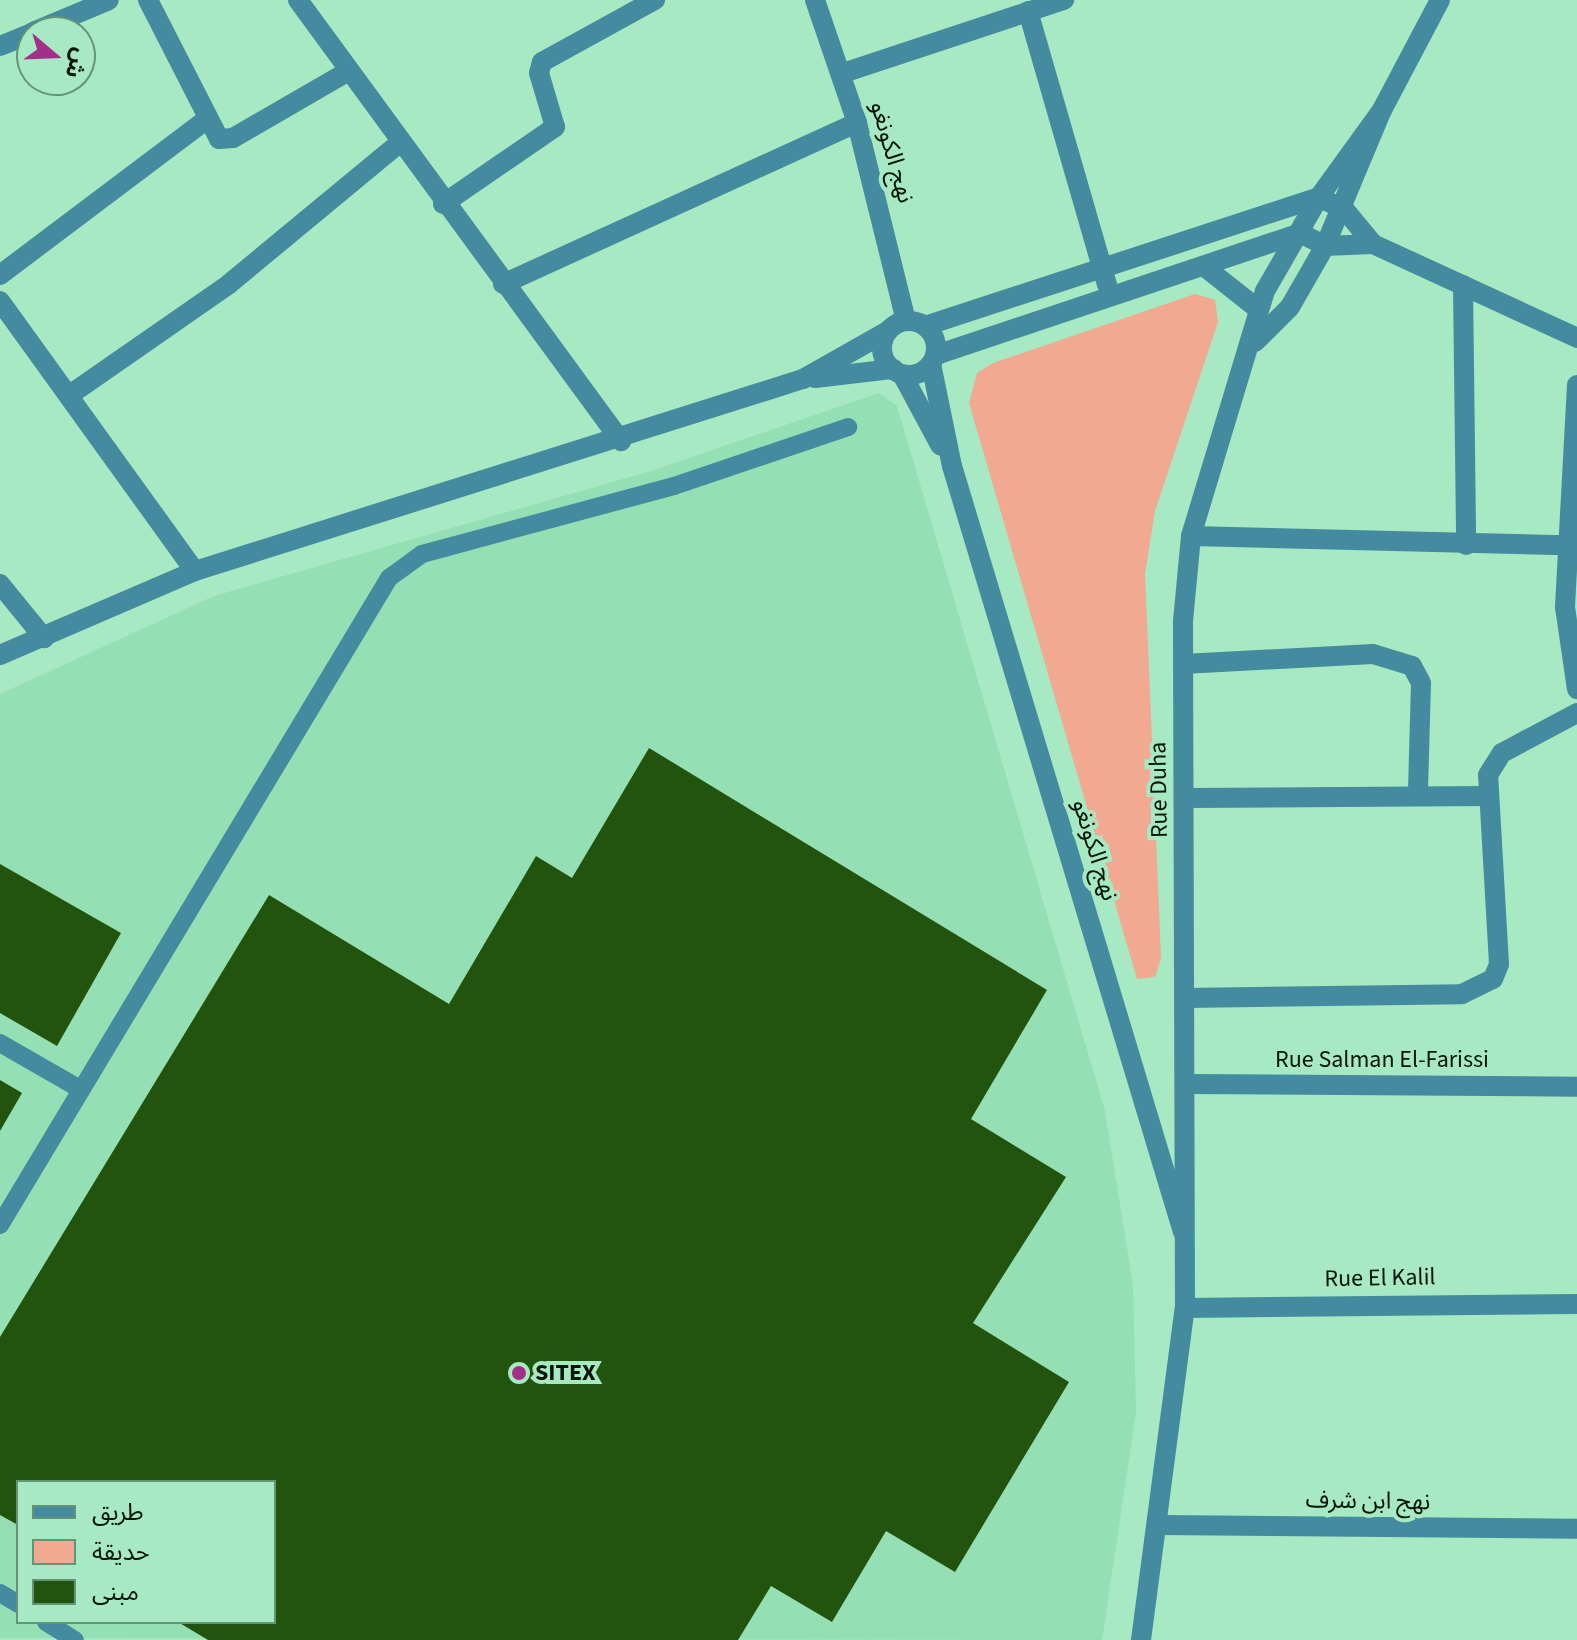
<!DOCTYPE html>
<meta charset="utf-8">
<style>
body{margin:0}
#map{position:relative;width:1577px;height:1640px;overflow:hidden;background:#a6e9c2;font-family:"Source Sans 3","Noto Sans Arabic",sans-serif}
div>[style]{position:absolute}
.built>*{inset:0;background:#95dfb4}
.green>*{inset:0;background:#f1a992}
.building>*{inset:0;background:#23540e}
.service>*{height:18px;margin:-9px;padding:0 9px;transform-origin:9px;border-radius:9px;background:#448b9f}
.minor>*{height:20px;margin:-10px;padding:0 10px;transform-origin:10px;border-radius:10px;background:#448b9f}
.minor>.ring{margin:-10px;padding:0;box-sizing:content-box;background:none;border:20px solid #448b9f;border-radius:50%}
.tertiary>*{height:20px;margin:-10px;padding:0 10px;transform-origin:10px;border-radius:10px;background:#448b9f}
.dots>*{width:22px;height:22px;translate:-50% -50%;box-sizing:border-box;border:4px solid #a6e9c2;border-radius:50%}
span{translate:-50% -50%;white-space:nowrap;text-align:center;line-height:1.15;-webkit-text-stroke:8px #a6e9c2;paint-order:stroke}
.street-label{font-size:24px;color:#001508}
.poi-label{font-size:24px;color:#001508;font-weight:700}
.left{translate:0 -50%;text-align:left}
.legend{position:absolute;left:16px;top:1480px;width:260px;height:144px;box-sizing:border-box;background:#a6e9c2;border:2px solid #649478;margin:0;padding:10px 14px;list-style:none;font-size:24px;color:#001508}
.legend li{display:flex;align-items:center;gap:16px;height:40px}
.legend b{width:40px;border:2px solid #649478}
.north{position:absolute;left:16px;top:16px;width:80px;height:80px;box-sizing:border-box;background:#a6e9c2;border:2px solid #649478;border-radius:50%;rotate:109deg;font-size:22px;font-weight:700;line-height:32px;text-align:center;color:#001508}
.north::after{content:'';display:block;margin:auto;width:28px;height:36px;background:#a32f89;clip-path:polygon(50% 0,100% 100%,50% 72%,0 100%)}
</style>
<div id="map">
<div class="built">
<i style="clip-path:polygon(evenodd,879px 393px,897px 406px,1105px 1111px,1133px 1286px,1136px 1412px,1102px 1640px,0 1638px,0 694px,214px 596px,651px 471px,879px 393px,18px 1482px,274px 1482px,274px 1622px,18px 1622px,18px 1482px)"></i>
</div>
<div class="green">
<i style="clip-path:polygon(1195px 294px,1215px 300px,1218px 322px,1155px 511px,1145px 574px,1161px 958px,1155px 977px,1137px 979px,969px 403px,977px 373px,993px 363px)"></i>
</div>
<div class="building">
<i style="clip-path:polygon(649px 748px,1047px 990px,971px 1119px,1066px 1177px,973px 1323px,1069px 1382px,955px 1572px,886px 1531px,832px 1622px,771px 1586px,738px 1640px,208px 1640px,178px 1622px,274px 1622px,274px 1482px,18px 1482px,18px 1525px,0 1515px,0 1337px,269px 895px,449px 1004px,536px 856px,572px 878px)"></i>
<i style="clip-path:polygon(0 864px,121px 933px,57px 1046px,0 1013px)"></i>
<i style="clip-path:polygon(0 1080px,22px 1093px,0 1131px)"></i>
</div>
<div class="service">
<i style="left:0;top:1043px;width:92px;rotate:29.9deg"></i>
<i style="left:0;top:1225px;width:755px;rotate:-58.98deg"></i>
<i style="left:389px;top:578px;width:41px;rotate:-36deg"></i>
<i style="left:422px;top:554px;width:261px;rotate:-15.1deg"></i>
<i style="left:674px;top:486px;width:184px;rotate:-18.7deg"></i>
<i style="left:0;top:1593px;width:21px;rotate:31deg"></i>
<i style="left:46px;top:1622px;width:34px;rotate:32deg"></i>
</div>
<div class="minor">
<i style="left:148px;top:0;width:156px;rotate:62.9deg"></i>
<i style="left:219px;top:139px;width:14px;rotate:-4deg"></i>
<i style="left:233px;top:138px;width:132px;rotate:-30.1deg"></i>
<i style="left:298px;top:0;width:547px;rotate:53.78deg"></i>
<i style="left:815px;top:0;width:130px;rotate:71.1deg"></i>
<i style="left:857px;top:123px;width:204px;rotate:76.1deg"></i>
<i style="left:1028px;top:11px;width:285px;rotate:73.9deg"></i>
<i style="left:33px;top:32px;width:82px;rotate:-22.8deg"></i>
<i style="left:0;top:46px;width:35px;rotate:-22deg"></i>
<i style="left:843px;top:73px;width:233px;rotate:-18.3deg"></i>
<i style="left:443px;top:204px;width:136px;rotate:-34.5deg"></i>
<i style="left:555px;top:127px;width:56px;rotate:-106.5deg"></i>
<i style="left:539px;top:73px;width:11px;rotate:-75deg"></i>
<i style="left:542px;top:62px;width:129px;rotate:-28.8deg"></i>
<i style="left:0;top:275px;width:256px;rotate:-37deg"></i>
<i style="left:503px;top:284px;width:389px;rotate:-24.5deg"></i>
<i style="left:1463px;top:285px;width:260px;rotate:89.3deg"></i>
<i style="left:0;top:301px;width:333px;rotate:54.2deg"></i>
<i class="ring" style="left:882px;top:321px;width:34px;height:34px"></i>
<i style="left:925px;top:326px;width:415px;rotate:-18.1deg"></i>
<i style="left:1319px;top:197px;width:29px;rotate:27deg"></i>
<i style="left:1345px;top:210px;width:44px;rotate:50.5deg"></i>
<i style="left:1373px;top:244px;width:225px;rotate:24.7deg"></i>
<i style="left:936px;top:355px;width:384px;rotate:-18.5deg"></i>
<i style="left:1300px;top:233px;width:28px;rotate:27deg"></i>
<i style="left:1325px;top:246px;width:48px;rotate:-2.4deg"></i>
<i style="left:931px;top:364px;width:104px;rotate:78.4deg"></i>
<i style="left:952px;top:466px;width:800px;rotate:73.22deg"></i>
<i style="left:902px;top:374px;width:81px;rotate:61.8deg"></i>
<i style="left:815px;top:378px;width:79px;rotate:-6.6deg"></i>
<i style="left:1577px;top:385px;width:222px;rotate:93.1deg"></i>
<i style="left:1565px;top:607px;width:83px;rotate:81.7deg"></i>
<i style="left:71px;top:394px;width:193px;rotate:-34.8deg"></i>
<i style="left:229px;top:284px;width:219px;rotate:-39.6deg"></i>
<i style="left:1191px;top:536px;width:375px;rotate:1.4deg"></i>
<i style="left:0;top:584px;width:70px;rotate:50.8deg"></i>
<i style="left:0;top:655px;width:212px;rotate:-23.3deg"></i>
<i style="left:195px;top:571px;width:638px;rotate:-17.53deg"></i>
<i style="left:803px;top:379px;width:98px;rotate:-29.5deg"></i>
<i style="left:1183px;top:664px;width:190px;rotate:-3deg"></i>
<i style="left:1373px;top:654px;width:41px;rotate:17.1deg"></i>
<i style="left:1412px;top:666px;width:19px;rotate:62deg"></i>
<i style="left:1421px;top:683px;width:109px;rotate:91.6deg"></i>
<i style="left:1186px;top:798px;width:303px;rotate:-0.4deg"></i>
<i style="left:1186px;top:998px;width:276px;rotate:-0.8deg"></i>
<i style="left:1462px;top:994px;width:34px;rotate:-26deg"></i>
<i style="left:1493px;top:979px;width:16px;rotate:-68deg"></i>
<i style="left:1499px;top:964px;width:189px;rotate:-93.3deg"></i>
<i style="left:1488px;top:775px;width:26px;rotate:-58deg"></i>
<i style="left:1502px;top:753px;width:85px;rotate:-28.1deg"></i>
<i style="left:1187px;top:1084px;width:390px;rotate:0.4deg"></i>
<i style="left:1185px;top:1308px;width:392px;rotate:-0.6deg"></i>
<i style="left:1158px;top:1525px;width:419px;rotate:0.5deg"></i>
</div>
<div class="tertiary">
<i style="left:1206px;top:268px;width:66px;rotate:38.3deg"></i>
<i style="left:1255px;top:342px;width:49px;rotate:-45deg"></i>
<i style="left:1290px;top:307px;width:70px;rotate:-60.2deg"></i>
<i style="left:1325px;top:246px;width:147px;rotate:-67.3deg"></i>
<i style="left:1382px;top:110px;width:124px;rotate:-62.2deg"></i>
<i style="left:1141px;top:1640px;width:335px;rotate:-82.5deg"></i>
<i style="left:1185px;top:1308px;width:687px;rotate:-90.17deg"></i>
<i style="left:1183px;top:621px;width:85px;rotate:-84.6deg"></i>
<i style="left:1191px;top:536px;width:256px;rotate:-73.2deg"></i>
<i style="left:1265px;top:291px;width:108px;rotate:-60.1deg"></i>
<i style="left:1319px;top:197px;width:107px;rotate:-54.1deg"></i>
</div>
<div class="dots">
<i style="left:519px;top:1373px;background:#a32f89"></i>
</div>
<div class="street-label">
<span style="left:892px;top:152px;rotate:74deg">نهج الكونغو</span>
<span style="left:1159px;top:790px;rotate:-91deg">Rue Duha</span>
<span style="left:1095px;top:850px;rotate:73deg">نهج الكونغو</span>
<span style="left:1382px;top:1060px">Rue Salman El-Farissi</span>
<span style="left:1380px;top:1278px;rotate:-1deg">Rue El Kalil</span>
<span style="left:1368px;top:1501px;rotate:1deg">نهج ابن شرف</span>
</div>
<div class="poi-label">
<span class="left" style="left:535px;top:1373px">SITEX</span>
</div>
<ul class="legend">
<li><b style="height:10px;background:#448b9f"></b>طريق</li>
<li><b style="height:22px;background:#f1a992"></b>حديقة</li>
<li><b style="height:22px;background:#23540e"></b>مبنى</li>
</ul>
<div class="north">ش</div>
</div>
